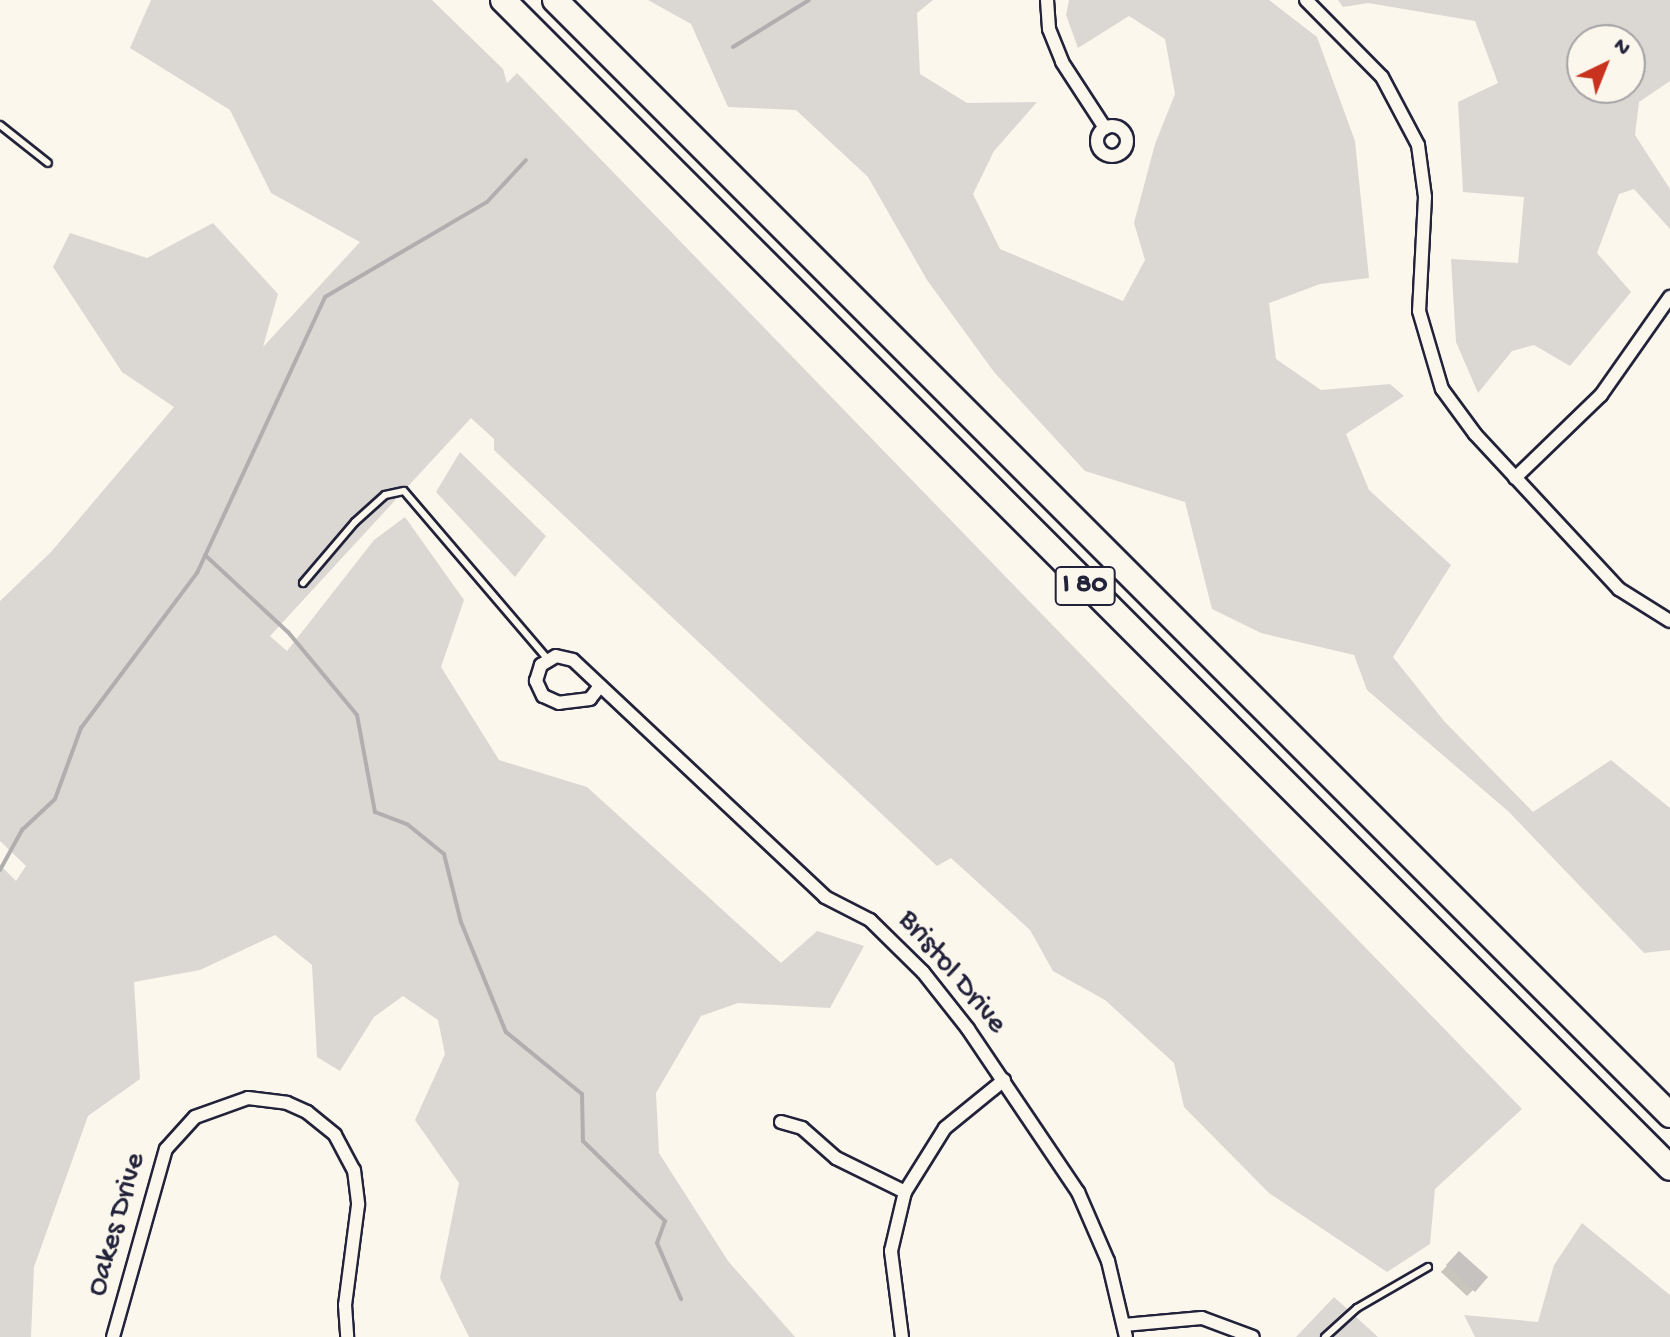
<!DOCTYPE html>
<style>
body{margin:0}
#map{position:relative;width:1670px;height:1337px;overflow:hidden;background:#fbf7ec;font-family:"Gochi Hand",sans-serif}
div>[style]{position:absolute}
.green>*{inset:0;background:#dbd8d3}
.shadow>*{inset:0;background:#0003}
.stream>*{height:4px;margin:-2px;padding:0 2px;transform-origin:2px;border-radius:2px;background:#b1aeb0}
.building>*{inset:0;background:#c6c2c0}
.roads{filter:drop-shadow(2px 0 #22223b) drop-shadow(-2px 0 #22223b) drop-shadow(0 2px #22223b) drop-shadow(0 -2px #22223b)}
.lane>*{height:6px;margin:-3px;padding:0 3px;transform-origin:3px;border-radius:3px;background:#fbf7ec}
.street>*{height:12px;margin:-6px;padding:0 6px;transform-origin:6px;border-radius:6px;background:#fbf7ec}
.street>.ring{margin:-6px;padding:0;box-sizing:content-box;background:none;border:12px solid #fbf7ec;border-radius:50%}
.highway>*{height:24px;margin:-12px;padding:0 12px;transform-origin:12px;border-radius:12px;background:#fbf7ec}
span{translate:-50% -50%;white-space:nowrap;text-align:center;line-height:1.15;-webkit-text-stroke:6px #fbf7ec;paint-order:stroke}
.shield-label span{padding:2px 6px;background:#fbf7ec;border:2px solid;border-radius:6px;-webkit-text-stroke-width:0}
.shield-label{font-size:28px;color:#22223b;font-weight:700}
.street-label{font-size:30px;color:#22223b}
.north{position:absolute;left:1566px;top:24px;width:80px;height:80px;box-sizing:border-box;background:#fbf7ec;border:2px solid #a4a2a5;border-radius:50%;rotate:43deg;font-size:22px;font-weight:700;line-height:32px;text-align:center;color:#22223b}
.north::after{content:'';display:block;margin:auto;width:28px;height:36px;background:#c8321e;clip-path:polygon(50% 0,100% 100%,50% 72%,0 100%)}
</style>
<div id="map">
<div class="green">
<i style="clip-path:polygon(151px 0,432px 0,503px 69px,507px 83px,517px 73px,1522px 1109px,1435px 1189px,1430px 1244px,1387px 1272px,1269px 1193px,1184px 1107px,1174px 1063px,1105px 1000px,1053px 971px,1030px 930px,951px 858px,937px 866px,494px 450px,494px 439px,471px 418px,270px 636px,287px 651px,374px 540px,405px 517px,464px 600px,441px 667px,499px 760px,587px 787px,781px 963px,817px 931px,864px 946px,830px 1008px,738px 1003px,701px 1016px,656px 1093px,659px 1153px,728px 1261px,795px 1337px,469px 1337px,440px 1278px,459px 1183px,415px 1120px,445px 1054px,438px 1020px,403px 996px,374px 1017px,340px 1071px,317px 1057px,312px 965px,275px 935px,200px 970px,134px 982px,140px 1079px,88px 1116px,34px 1267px,31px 1337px,0 1337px,0 865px,16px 881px,26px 866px,0 841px,0 601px,51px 552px,174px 407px,122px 372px,53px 267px,70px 233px,147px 258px,213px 223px,278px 294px,263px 347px,360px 242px,271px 193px,230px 110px,130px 48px)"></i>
<i style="clip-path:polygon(648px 0,933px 0,917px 13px,920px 74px,967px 103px,1037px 102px,994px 151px,973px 194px,1000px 249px,1123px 301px,1145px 260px,1134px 223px,1155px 144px,1175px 94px,1165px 39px,1129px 16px,1078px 48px,1066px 15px,1069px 0,1269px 0,1317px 37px,1355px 141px,1369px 278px,1320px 284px,1269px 303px,1276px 359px,1321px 390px,1390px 384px,1404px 396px,1346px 434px,1369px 490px,1451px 565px,1393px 657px,1444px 721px,1533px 812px,1611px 760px,1670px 808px,1670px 950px,1644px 953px,1509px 812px,1367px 690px,1354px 655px,1261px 633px,1212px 609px,1185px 502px,1085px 471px,994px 372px,927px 280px,868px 177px,796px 110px,728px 107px,691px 24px)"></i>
<i style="clip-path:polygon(evenodd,1338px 0,1670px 0,1670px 81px,1639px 102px,1635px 135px,1670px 189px,1670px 229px,1634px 189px,1619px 194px,1597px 253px,1631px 292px,1570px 366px,1534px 345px,1512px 351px,1478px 393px,1456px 342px,1451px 259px,1518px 263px,1524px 197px,1463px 192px,1458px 102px,1498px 83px,1475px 21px,1368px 3px,1343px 7px,1338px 0,1582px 40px,1630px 40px,1630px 88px,1582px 88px,1582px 40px)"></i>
<i style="clip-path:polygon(460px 452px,546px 536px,515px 577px,436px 492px)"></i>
<i style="clip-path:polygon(1582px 1223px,1670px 1295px,1670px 1337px,1475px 1337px,1464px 1315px,1538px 1322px,1554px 1265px)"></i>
<i style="clip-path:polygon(1334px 1297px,1378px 1337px,1296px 1337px)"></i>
</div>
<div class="shadow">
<i style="clip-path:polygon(1459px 1253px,1485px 1278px,1467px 1296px,1441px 1272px)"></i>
</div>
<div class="stream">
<i style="left:733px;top:47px;width:89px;rotate:-31.7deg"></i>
<i style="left:205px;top:555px;width:113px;rotate:42.9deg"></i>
<i style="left:288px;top:632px;width:108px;rotate:50.3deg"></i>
<i style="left:357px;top:715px;width:99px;rotate:79.5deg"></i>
<i style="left:375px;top:812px;width:34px;rotate:21deg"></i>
<i style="left:407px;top:824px;width:48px;rotate:39deg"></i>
<i style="left:444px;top:854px;width:70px;rotate:76deg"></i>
<i style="left:461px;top:922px;width:119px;rotate:67.8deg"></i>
<i style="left:506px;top:1032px;width:98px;rotate:39.2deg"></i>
<i style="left:582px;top:1094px;width:47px;rotate:88.8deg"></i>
<i style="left:583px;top:1141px;width:115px;rotate:44.3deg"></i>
<i style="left:665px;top:1221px;width:23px;rotate:110deg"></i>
<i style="left:657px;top:1243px;width:61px;rotate:66.8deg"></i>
<i style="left:0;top:870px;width:46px;rotate:-61.2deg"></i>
<i style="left:22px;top:830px;width:45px;rotate:-43.2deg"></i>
<i style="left:55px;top:799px;width:76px;rotate:-69.9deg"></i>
<i style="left:81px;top:728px;width:194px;rotate:-53.2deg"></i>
<i style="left:197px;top:573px;width:304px;rotate:-65.1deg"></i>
<i style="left:325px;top:297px;width:188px;rotate:-30.4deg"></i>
<i style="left:487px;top:202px;width:57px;rotate:-47.1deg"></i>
</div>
<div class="building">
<i style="clip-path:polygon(1459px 1251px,1488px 1277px,1475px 1292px,1446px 1265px)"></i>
</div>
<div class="roads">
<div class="lane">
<i style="left:0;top:125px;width:61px;rotate:38.4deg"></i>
<i style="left:303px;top:583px;width:80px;rotate:-49.6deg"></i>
<i style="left:355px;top:522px;width:40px;rotate:-42deg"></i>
<i style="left:385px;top:495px;width:19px;rotate:-12deg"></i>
<i style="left:404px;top:491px;width:223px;rotate:49.5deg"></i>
<i style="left:1325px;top:1337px;width:43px;rotate:-42.2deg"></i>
<i style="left:1357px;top:1308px;width:82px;rotate:-30deg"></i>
</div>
<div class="street">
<i style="left:1047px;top:0;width:29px;rotate:86deg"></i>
<i style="left:1049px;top:29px;width:35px;rotate:68deg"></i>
<i style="left:1062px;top:62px;width:79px;rotate:56.9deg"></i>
<i style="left:1306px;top:0;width:108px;rotate:45.4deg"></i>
<i style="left:1382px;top:77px;width:77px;rotate:62.1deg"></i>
<i style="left:1418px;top:145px;width:52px;rotate:82.3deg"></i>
<i style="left:1425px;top:197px;width:114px;rotate:93deg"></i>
<i style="left:1419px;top:311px;width:81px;rotate:73.6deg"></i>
<i style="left:1442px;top:389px;width:56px;rotate:53.7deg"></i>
<i style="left:1475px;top:434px;width:212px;rotate:47.1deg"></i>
<i style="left:1619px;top:589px;width:60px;rotate:32.1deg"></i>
<i class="ring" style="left:1097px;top:126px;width:18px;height:18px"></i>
<i style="left:1515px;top:478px;width:120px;rotate:-44deg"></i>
<i style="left:1601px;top:395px;width:120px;rotate:-54.9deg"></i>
<i style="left:600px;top:686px;width:16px;rotate:128deg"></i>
<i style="left:590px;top:699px;width:31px;rotate:173deg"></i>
<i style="left:559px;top:703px;width:17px;rotate:-156deg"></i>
<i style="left:543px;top:696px;width:17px;rotate:-115deg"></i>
<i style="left:536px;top:681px;width:17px;rotate:-73deg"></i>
<i style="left:541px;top:665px;width:17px;rotate:-31deg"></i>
<i style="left:556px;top:656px;width:17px;rotate:13deg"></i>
<i style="left:573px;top:660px;width:346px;rotate:43.2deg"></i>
<i style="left:825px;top:897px;width:51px;rotate:27.1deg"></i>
<i style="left:870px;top:920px;width:74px;rotate:44.5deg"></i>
<i style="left:923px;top:972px;width:73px;rotate:51.7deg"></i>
<i style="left:968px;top:1029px;width:197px;rotate:56deg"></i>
<i style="left:1078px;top:1192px;width:75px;rotate:66.5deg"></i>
<i style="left:1108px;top:1261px;width:78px;rotate:76.7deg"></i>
<i style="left:781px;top:1122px;width:22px;rotate:16deg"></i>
<i style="left:802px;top:1128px;width:45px;rotate:41.4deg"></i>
<i style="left:836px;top:1158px;width:77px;rotate:26.2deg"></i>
<i style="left:1124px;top:1325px;width:78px;rotate:-5.1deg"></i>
<i style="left:1202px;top:1318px;width:54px;rotate:20.4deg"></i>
<i style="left:113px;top:1337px;width:195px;rotate:-74.3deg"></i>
<i style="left:166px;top:1149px;width:43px;rotate:-47.8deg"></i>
<i style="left:195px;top:1117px;width:56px;rotate:-19.7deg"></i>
<i style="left:248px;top:1098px;width:39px;rotate:7deg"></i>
<i style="left:287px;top:1103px;width:22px;rotate:24deg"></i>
<i style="left:307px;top:1112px;width:36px;rotate:39deg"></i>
<i style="left:335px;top:1135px;width:40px;rotate:62deg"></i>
<i style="left:354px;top:1170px;width:35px;rotate:83deg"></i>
<i style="left:358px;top:1205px;width:101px;rotate:97.4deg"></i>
<i style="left:345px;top:1305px;width:32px;rotate:86deg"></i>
<i style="left:902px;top:1337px;width:87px;rotate:-97.3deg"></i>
<i style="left:891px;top:1251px;width:61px;rotate:-76.7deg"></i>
<i style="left:905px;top:1192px;width:75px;rotate:-58deg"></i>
<i style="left:945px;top:1128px;width:76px;rotate:-39.1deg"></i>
</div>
<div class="highway">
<i style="left:503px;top:0;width:1651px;rotate:45.02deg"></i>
<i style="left:555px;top:0;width:1577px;rotate:45deg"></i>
</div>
</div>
<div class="shield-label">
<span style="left:1085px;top:586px">I 80</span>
</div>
<div class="street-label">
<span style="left:951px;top:973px;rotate:50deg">Bristol Drive</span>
<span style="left:118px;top:1225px;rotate:-74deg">Oakes Drive</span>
</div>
<div class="north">N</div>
</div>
